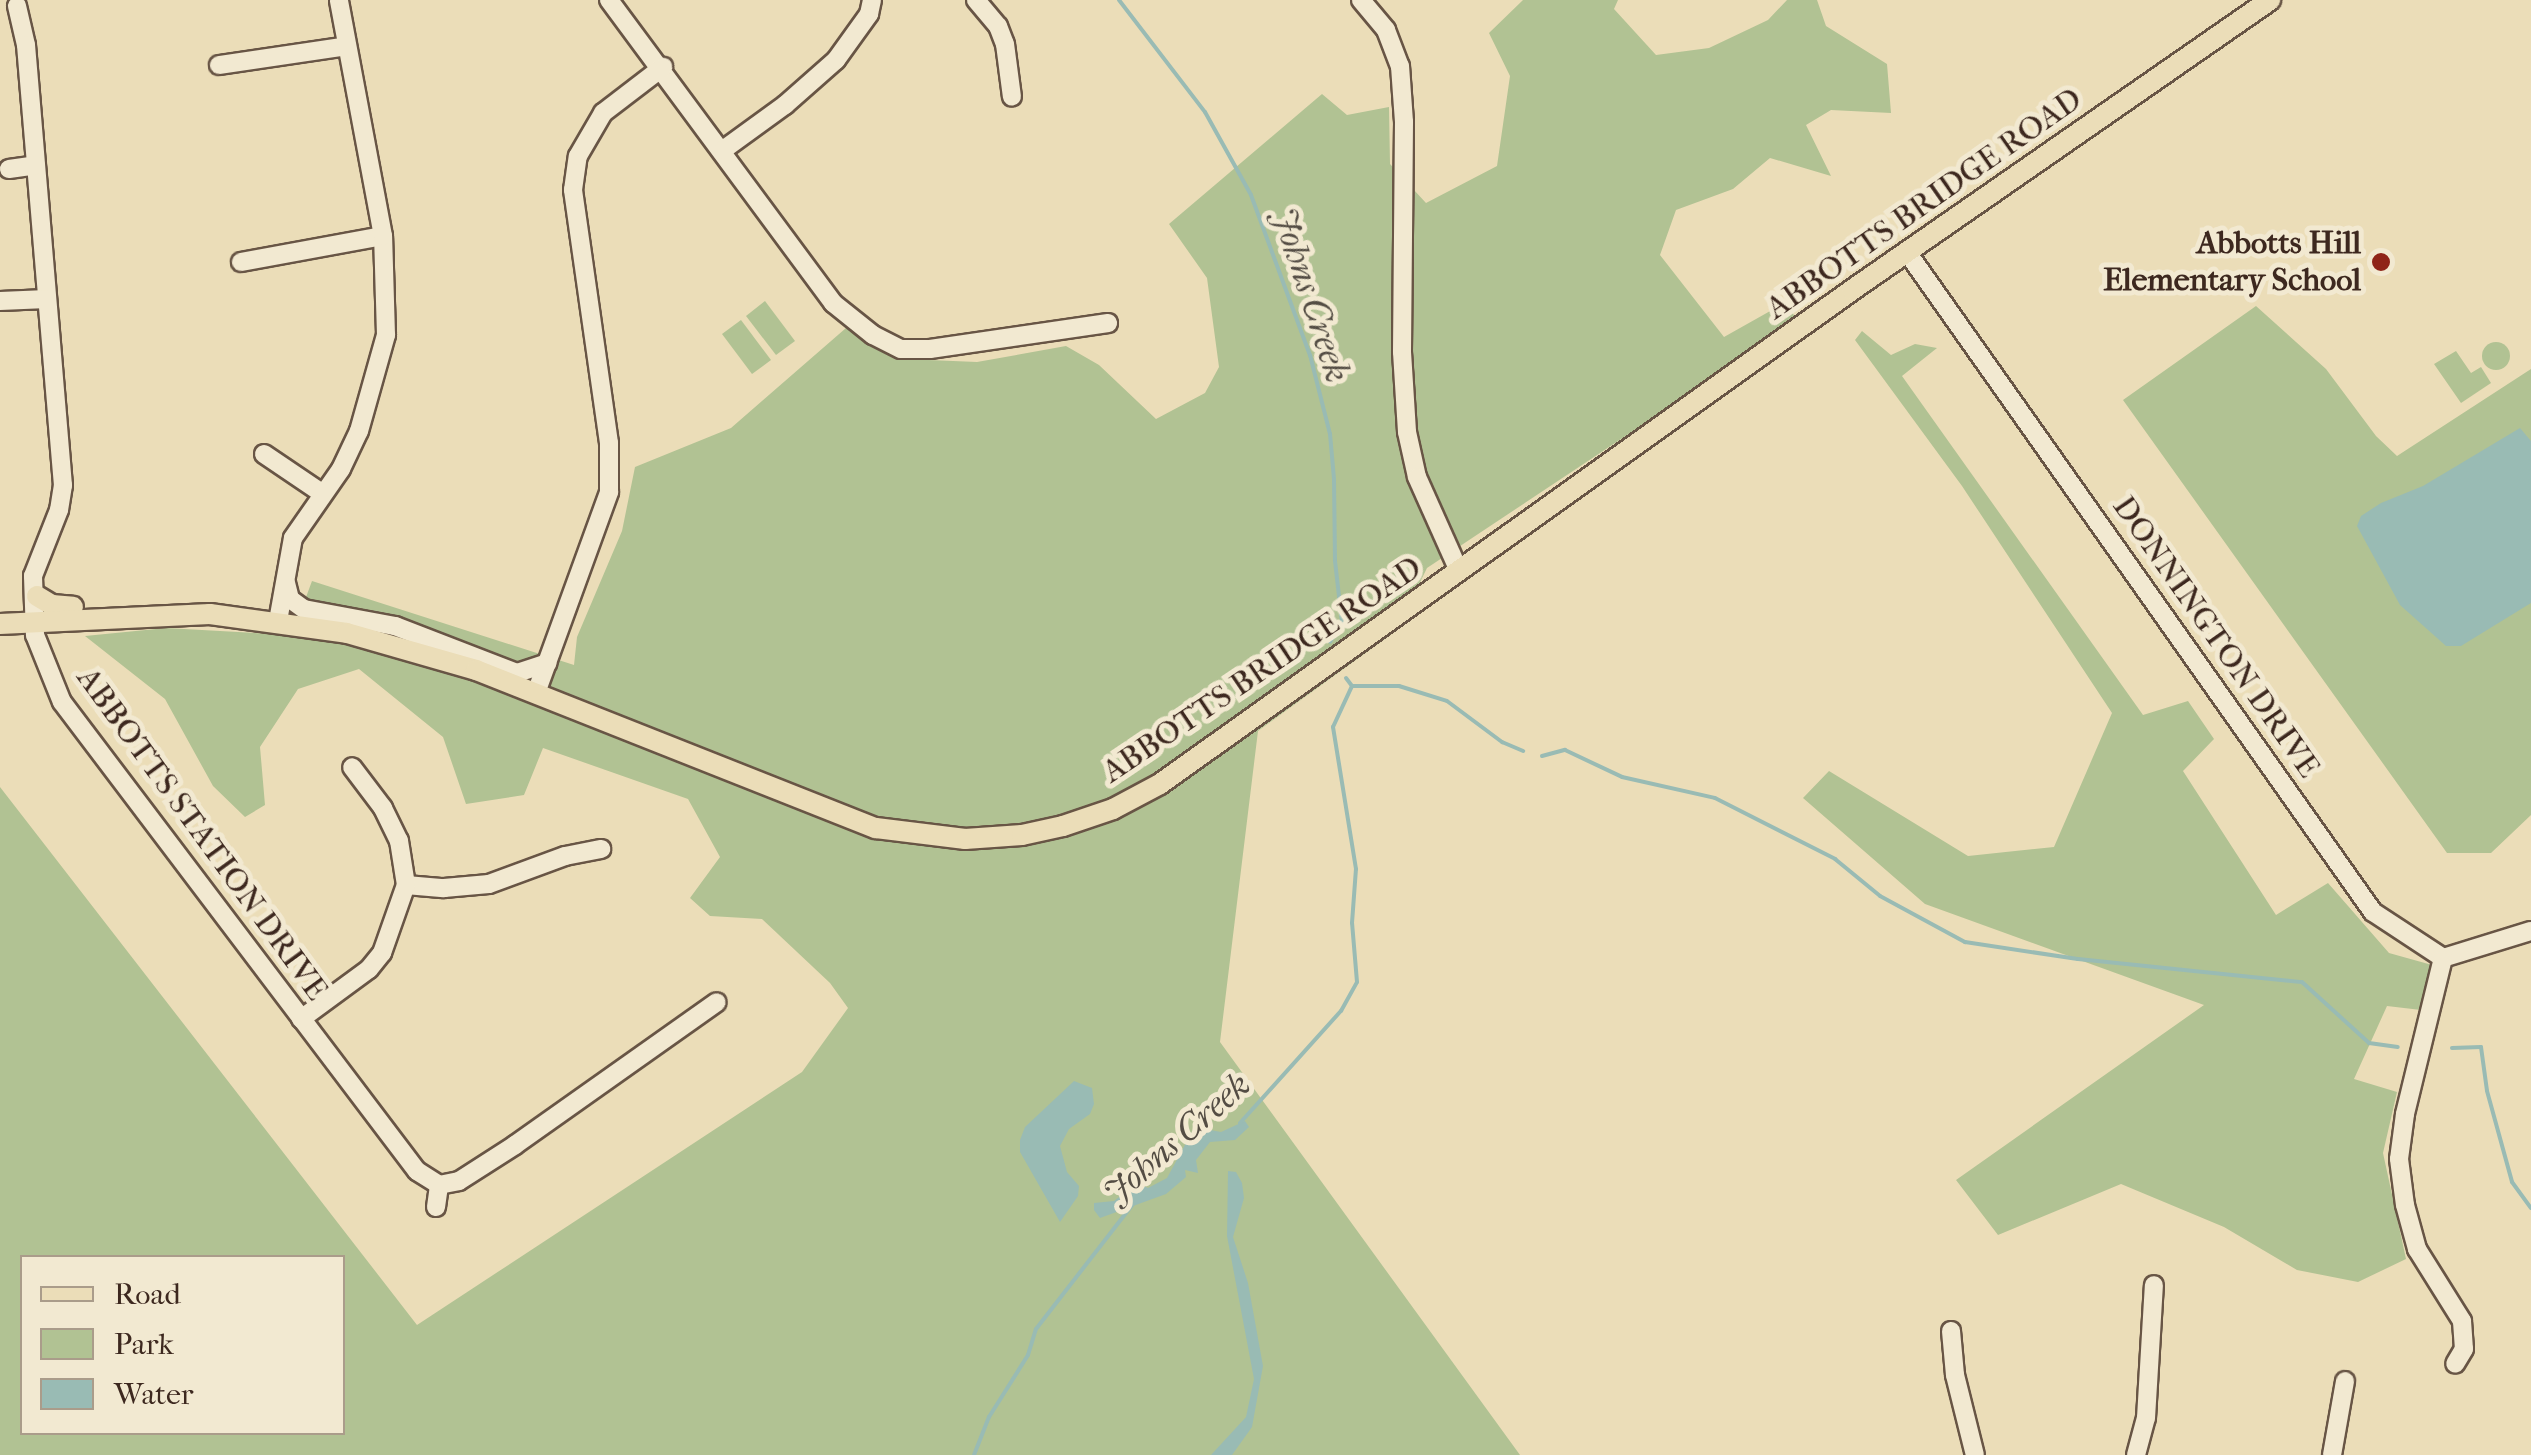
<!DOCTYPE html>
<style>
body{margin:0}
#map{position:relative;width:2531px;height:1455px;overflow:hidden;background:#ebddb8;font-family:"IM FELL French Canon",serif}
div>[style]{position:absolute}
.green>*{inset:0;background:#b1c293}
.round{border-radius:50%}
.water>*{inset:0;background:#99bbb4}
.stream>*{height:4px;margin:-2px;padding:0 2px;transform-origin:2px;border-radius:2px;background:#99bbb4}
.roads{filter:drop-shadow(2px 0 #685545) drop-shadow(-2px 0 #685545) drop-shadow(0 2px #685545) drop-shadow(0 -2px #685545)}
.minor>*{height:18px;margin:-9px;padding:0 9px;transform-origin:9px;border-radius:9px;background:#f2e9d1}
.major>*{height:20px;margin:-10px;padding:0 10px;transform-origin:10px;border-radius:10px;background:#ebddb8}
.dots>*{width:28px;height:28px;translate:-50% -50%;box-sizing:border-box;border:5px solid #f2e9d1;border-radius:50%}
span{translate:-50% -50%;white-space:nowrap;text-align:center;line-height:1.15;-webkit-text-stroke:10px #f2e9d1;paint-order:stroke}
.street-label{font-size:32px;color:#3d281f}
.poi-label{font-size:32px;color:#3d281f;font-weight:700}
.right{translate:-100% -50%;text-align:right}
.water-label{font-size:35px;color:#544d44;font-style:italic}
.legend{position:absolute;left:20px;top:1255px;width:325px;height:180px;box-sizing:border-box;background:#f2e9d1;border:2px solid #aa9c8a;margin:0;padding:12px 18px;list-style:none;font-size:30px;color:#3d281f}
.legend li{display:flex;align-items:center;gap:20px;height:50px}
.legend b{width:50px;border:2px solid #aa9c8a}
</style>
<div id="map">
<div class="green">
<i style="clip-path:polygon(evenodd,1523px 0,1618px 0,1614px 9px,1656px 55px,1709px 48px,1768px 20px,1787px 0,1817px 0,1826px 26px,1887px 64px,1891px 113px,1831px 110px,1806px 125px,1831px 176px,1770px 158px,1733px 189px,1676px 210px,1660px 255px,1724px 337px,1786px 302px,1795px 317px,1740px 360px,1427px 568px,1396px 631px,1258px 731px,1220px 1042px,1520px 1455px,0 1455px,0 787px,417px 1325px,802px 1072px,848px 1008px,830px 983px,762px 919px,710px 916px,690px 898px,720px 857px,688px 799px,543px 748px,524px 795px,466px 804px,443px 737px,359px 669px,298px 689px,260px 747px,265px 805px,245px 817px,213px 786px,165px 699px,85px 636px,166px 628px,292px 635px,312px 581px,574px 665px,577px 637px,622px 531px,635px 467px,731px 428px,846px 328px,905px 359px,977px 362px,1066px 346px,1099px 365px,1156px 419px,1205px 393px,1219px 367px,1207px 278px,1169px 224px,1322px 94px,1347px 115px,1389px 107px,1390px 164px,1426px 203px,1497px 166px,1510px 76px,1489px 33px,1523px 0,22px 1258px,342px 1258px,342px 1432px,22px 1432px,22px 1258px)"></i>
<i style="clip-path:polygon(765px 301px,795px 341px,776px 355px,746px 316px)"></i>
<i style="clip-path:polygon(2256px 306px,2326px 369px,2376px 436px,2397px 456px,2531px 369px,2531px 815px,2491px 853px,2447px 853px,2123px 400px)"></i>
<i style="clip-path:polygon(741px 320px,771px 360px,752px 374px,722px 334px)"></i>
<i style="clip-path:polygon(1862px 331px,1891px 355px,1915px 344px,1937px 348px,1902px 376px,2143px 715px,2188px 701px,2214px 739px,2183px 771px,2276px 915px,2328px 883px,2389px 953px,2432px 965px,2421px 1010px,2387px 1006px,2354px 1079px,2397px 1092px,2383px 1153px,2406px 1259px,2358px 1282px,2297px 1270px,2224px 1227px,2121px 1184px,1998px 1235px,1956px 1180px,2204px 1005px,1925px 904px,1803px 798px,1829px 771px,1968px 856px,2054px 847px,2112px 713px,1962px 486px,1855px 340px)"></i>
<i class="round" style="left:2482px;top:342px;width:28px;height:28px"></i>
<i style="clip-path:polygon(2456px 351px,2471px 373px,2481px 367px,2491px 383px,2461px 403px,2434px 364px)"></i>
</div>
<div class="water">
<i style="clip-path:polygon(2520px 428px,2531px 441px,2531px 603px,2461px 646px,2446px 646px,2400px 605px,2357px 526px,2361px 516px,2381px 503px,2423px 486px)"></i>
<i style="clip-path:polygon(1074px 1081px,1092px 1088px,1094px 1104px,1090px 1114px,1069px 1129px,1060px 1146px,1067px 1172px,1079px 1186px,1078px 1196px,1060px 1222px,1020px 1152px,1020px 1140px,1025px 1127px)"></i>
<i style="clip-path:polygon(1245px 1121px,1249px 1127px,1235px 1140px,1210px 1142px,1196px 1160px,1198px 1173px,1185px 1170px,1186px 1177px,1166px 1194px,1100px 1218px,1094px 1210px,1094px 1203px,1114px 1201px,1137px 1183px,1148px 1188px,1167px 1178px,1192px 1132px,1200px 1128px,1221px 1132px)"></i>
<i style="clip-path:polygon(1228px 1171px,1236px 1172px,1242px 1183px,1244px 1198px,1233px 1237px,1248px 1283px,1263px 1366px,1252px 1427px,1232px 1455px,1211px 1455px,1246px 1417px,1254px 1379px,1227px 1236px)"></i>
</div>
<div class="stream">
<i style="left:1119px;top:0;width:141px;rotate:52.5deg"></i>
<i style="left:1205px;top:112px;width:95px;rotate:61deg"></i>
<i style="left:1251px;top:195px;width:171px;rotate:69.8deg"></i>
<i style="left:1310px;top:355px;width:81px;rotate:75.8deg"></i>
<i style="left:1330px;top:434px;width:45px;rotate:84.9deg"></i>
<i style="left:1334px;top:479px;width:82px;rotate:89.3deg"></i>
<i style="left:1335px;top:561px;width:61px;rotate:83.5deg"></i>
<i style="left:1342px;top:622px;width:23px;rotate:121deg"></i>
<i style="left:1346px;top:678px;width:10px;rotate:53deg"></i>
<i style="left:1352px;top:686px;width:47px"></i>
<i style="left:1399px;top:686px;width:50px;rotate:17.4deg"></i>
<i style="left:1447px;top:701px;width:69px;rotate:36.7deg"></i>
<i style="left:1502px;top:742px;width:23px;rotate:23deg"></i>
<i style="left:1542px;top:756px;width:24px;rotate:-15deg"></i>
<i style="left:1565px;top:750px;width:63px;rotate:25.3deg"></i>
<i style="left:1622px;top:777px;width:95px;rotate:12.7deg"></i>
<i style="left:1715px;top:798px;width:135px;rotate:26.9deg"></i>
<i style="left:1835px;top:859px;width:58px;rotate:39.4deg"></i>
<i style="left:1880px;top:896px;width:97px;rotate:28.4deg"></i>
<i style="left:1965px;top:942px;width:114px;rotate:8.6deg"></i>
<i style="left:2078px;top:959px;width:225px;rotate:5.9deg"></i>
<i style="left:2302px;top:982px;width:91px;rotate:42.3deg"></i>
<i style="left:2369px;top:1043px;width:29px;rotate:8deg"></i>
<i style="left:2452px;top:1048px;width:29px;rotate:-2deg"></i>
<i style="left:2481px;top:1047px;width:44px;rotate:82.2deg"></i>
<i style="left:2487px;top:1091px;width:94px;rotate:74.6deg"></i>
<i style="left:2512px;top:1182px;width:32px;rotate:54deg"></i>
<i style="left:1240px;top:1123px;width:151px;rotate:-48deg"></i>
<i style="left:1341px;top:1011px;width:33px;rotate:-61deg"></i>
<i style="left:1357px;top:982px;width:59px;rotate:-94.8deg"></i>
<i style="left:1352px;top:923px;width:54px;rotate:-85.8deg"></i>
<i style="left:1356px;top:869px;width:144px;rotate:-99.2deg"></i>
<i style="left:1333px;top:727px;width:45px;rotate:-65.1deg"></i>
<i style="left:974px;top:1455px;width:41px;rotate:-68.5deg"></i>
<i style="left:989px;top:1417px;width:73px;rotate:-57.8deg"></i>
<i style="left:1028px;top:1355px;width:27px;rotate:-73deg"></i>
<i style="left:1036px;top:1329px;width:158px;rotate:-52.2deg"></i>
</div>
<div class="roads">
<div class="minor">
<i style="left:609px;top:0;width:377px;rotate:53.5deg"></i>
<i style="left:833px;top:303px;width:51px;rotate:38.7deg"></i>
<i style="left:873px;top:335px;width:31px;rotate:27deg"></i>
<i style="left:901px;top:349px;width:29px"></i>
<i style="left:930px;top:349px;width:180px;rotate:-8.3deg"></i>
<i style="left:976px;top:0;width:34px;rotate:50deg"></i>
<i style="left:998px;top:26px;width:19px;rotate:69deg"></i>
<i style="left:1005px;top:44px;width:53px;rotate:82.5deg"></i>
<i style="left:1361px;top:0;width:39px;rotate:50deg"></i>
<i style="left:1386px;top:30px;width:39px;rotate:69deg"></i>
<i style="left:1400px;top:66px;width:56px;rotate:85.9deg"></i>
<i style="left:1404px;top:122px;width:230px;rotate:90.5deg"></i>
<i style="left:1402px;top:352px;width:80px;rotate:86.4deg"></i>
<i style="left:1407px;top:432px;width:46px;rotate:77.5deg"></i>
<i style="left:1417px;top:477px;width:103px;rotate:65.9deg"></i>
<i style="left:17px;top:6px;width:40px;rotate:77deg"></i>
<i style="left:26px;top:45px;width:442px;rotate:85.2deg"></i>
<i style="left:63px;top:485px;width:25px;rotate:99deg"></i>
<i style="left:59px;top:510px;width:71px;rotate:111.5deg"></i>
<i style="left:33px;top:576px;width:59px;rotate:88.1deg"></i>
<i style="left:35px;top:635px;width:72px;rotate:68.1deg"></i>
<i style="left:62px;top:702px;width:588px;rotate:52.88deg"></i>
<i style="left:417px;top:1171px;width:26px;rotate:32deg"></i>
<i style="left:439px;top:1185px;width:20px;rotate:-11deg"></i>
<i style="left:459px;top:1181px;width:67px;rotate:-32.7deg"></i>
<i style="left:515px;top:1145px;width:247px;rotate:-35.3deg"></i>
<i style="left:219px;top:65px;width:129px;rotate:-8.4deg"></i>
<i style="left:723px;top:150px;width:77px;rotate:-36deg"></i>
<i style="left:785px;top:105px;width:68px;rotate:-41.4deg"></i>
<i style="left:836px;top:60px;width:57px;rotate:-54.3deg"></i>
<i style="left:869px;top:14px;width:14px;rotate:-78deg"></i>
<i style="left:9px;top:169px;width:27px;rotate:-8deg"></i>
<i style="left:1907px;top:252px;width:808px;rotate:54.78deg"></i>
<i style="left:2373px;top:912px;width:84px;rotate:33.3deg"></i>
<i style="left:2443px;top:958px;width:92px;rotate:-17.1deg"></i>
<i style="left:241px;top:262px;width:144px;rotate:-10.4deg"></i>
<i style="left:0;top:301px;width:47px;rotate:-2.4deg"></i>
<i style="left:264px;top:454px;width:71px;rotate:34.1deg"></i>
<i style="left:286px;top:583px;width:16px;rotate:76deg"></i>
<i style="left:290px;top:599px;width:17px;rotate:36deg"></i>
<i style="left:304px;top:609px;width:93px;rotate:10.6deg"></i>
<i style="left:395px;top:626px;width:131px;rotate:21.1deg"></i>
<i style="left:517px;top:673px;width:32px;rotate:-18deg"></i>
<i style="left:278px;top:621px;width:84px;rotate:-79.8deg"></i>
<i style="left:293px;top:538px;width:84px;rotate:-55.2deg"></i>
<i style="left:341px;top:469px;width:42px;rotate:-64.7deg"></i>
<i style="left:359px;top:431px;width:100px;rotate:-74.3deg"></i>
<i style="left:386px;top:335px;width:99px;rotate:-91.7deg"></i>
<i style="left:383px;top:236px;width:240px;rotate:-100.6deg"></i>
<i style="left:536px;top:693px;width:214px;rotate:-70deg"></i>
<i style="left:609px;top:492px;width:49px;rotate:-90deg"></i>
<i style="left:609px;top:443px;width:256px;rotate:-98.1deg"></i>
<i style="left:573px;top:190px;width:34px;rotate:-82deg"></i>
<i style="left:578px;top:156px;width:50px;rotate:-59.8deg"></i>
<i style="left:603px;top:113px;width:76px;rotate:-37.5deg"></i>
<i style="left:406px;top:885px;width:38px;rotate:5deg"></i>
<i style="left:444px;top:888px;width:45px;rotate:-5.1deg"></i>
<i style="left:489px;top:884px;width:81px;rotate:-20.2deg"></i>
<i style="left:565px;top:856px;width:37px;rotate:-11deg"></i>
<i style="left:2443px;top:958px;width:161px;rotate:103.7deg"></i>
<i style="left:2405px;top:1114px;width:45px;rotate:97.6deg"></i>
<i style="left:2399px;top:1159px;width:46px;rotate:82.6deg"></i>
<i style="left:2405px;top:1205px;width:46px;rotate:74.7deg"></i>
<i style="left:2417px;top:1249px;width:85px;rotate:58deg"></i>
<i style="left:2462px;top:1321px;width:28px;rotate:86deg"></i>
<i style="left:2464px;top:1349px;width:17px;rotate:121deg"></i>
<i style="left:301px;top:1019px;width:84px;rotate:-36.3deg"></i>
<i style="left:369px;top:969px;width:21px;rotate:-51deg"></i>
<i style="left:382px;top:953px;width:72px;rotate:-70.6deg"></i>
<i style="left:406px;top:885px;width:45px;rotate:-99deg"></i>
<i style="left:399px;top:841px;width:37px;rotate:-116deg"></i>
<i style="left:383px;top:808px;width:51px;rotate:-127.1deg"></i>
<i style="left:436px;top:1207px;width:22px;rotate:-82deg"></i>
<i style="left:1951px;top:1331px;width:44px;rotate:84.8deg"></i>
<i style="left:1955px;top:1375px;width:82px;rotate:76deg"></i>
<i style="left:2136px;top:1455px;width:38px;rotate:-75deg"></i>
<i style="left:2146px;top:1418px;width:133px;rotate:-86.6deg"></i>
<i style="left:2332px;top:1455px;width:75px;rotate:-80deg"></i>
</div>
<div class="major">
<i style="left:37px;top:596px;width:17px;rotate:31deg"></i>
<i style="left:52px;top:605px;width:21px;rotate:5deg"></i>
<i style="left:0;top:624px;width:210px;rotate:-2.7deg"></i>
<i style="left:210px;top:614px;width:138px;rotate:7.9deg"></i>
<i style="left:347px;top:633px;width:134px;rotate:16deg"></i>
<i style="left:476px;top:670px;width:430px;rotate:21.6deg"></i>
<i style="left:876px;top:828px;width:90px;rotate:7deg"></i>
<i style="left:965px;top:839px;width:57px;rotate:-4deg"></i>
<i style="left:1022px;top:835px;width:42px;rotate:-12.4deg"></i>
<i style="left:1063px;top:826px;width:53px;rotate:-18.8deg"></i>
<i style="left:1113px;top:809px;width:53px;rotate:-28deg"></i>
<i style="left:1160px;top:784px;width:850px;rotate:-35.52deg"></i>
<i style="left:1852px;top:290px;width:509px;rotate:-34.75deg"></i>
</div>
</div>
<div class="dots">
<i style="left:2381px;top:262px;background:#8f2418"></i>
</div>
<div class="street-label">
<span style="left:1924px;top:204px;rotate:-35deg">ABBOTTS BRIDGE ROAD</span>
<span style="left:2216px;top:637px;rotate:55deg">DONNINGTON DRIVE</span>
<span style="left:1262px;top:670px;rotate:-34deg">ABBOTTS BRIDGE ROAD</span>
<span style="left:202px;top:834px;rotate:54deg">ABBOTTS STATION DRIVE</span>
</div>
<div class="poi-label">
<span class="right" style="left:2361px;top:262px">Abbotts Hill<br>Elementary School</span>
</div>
<div class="water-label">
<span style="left:1310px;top:295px;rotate:72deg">Johns Creek</span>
<span style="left:1177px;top:1139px;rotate:-41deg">Johns Creek</span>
</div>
<ul class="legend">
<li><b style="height:12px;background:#ebddb8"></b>Road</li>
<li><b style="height:28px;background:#b1c293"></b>Park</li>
<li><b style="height:28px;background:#99bbb4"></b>Water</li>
</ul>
</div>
